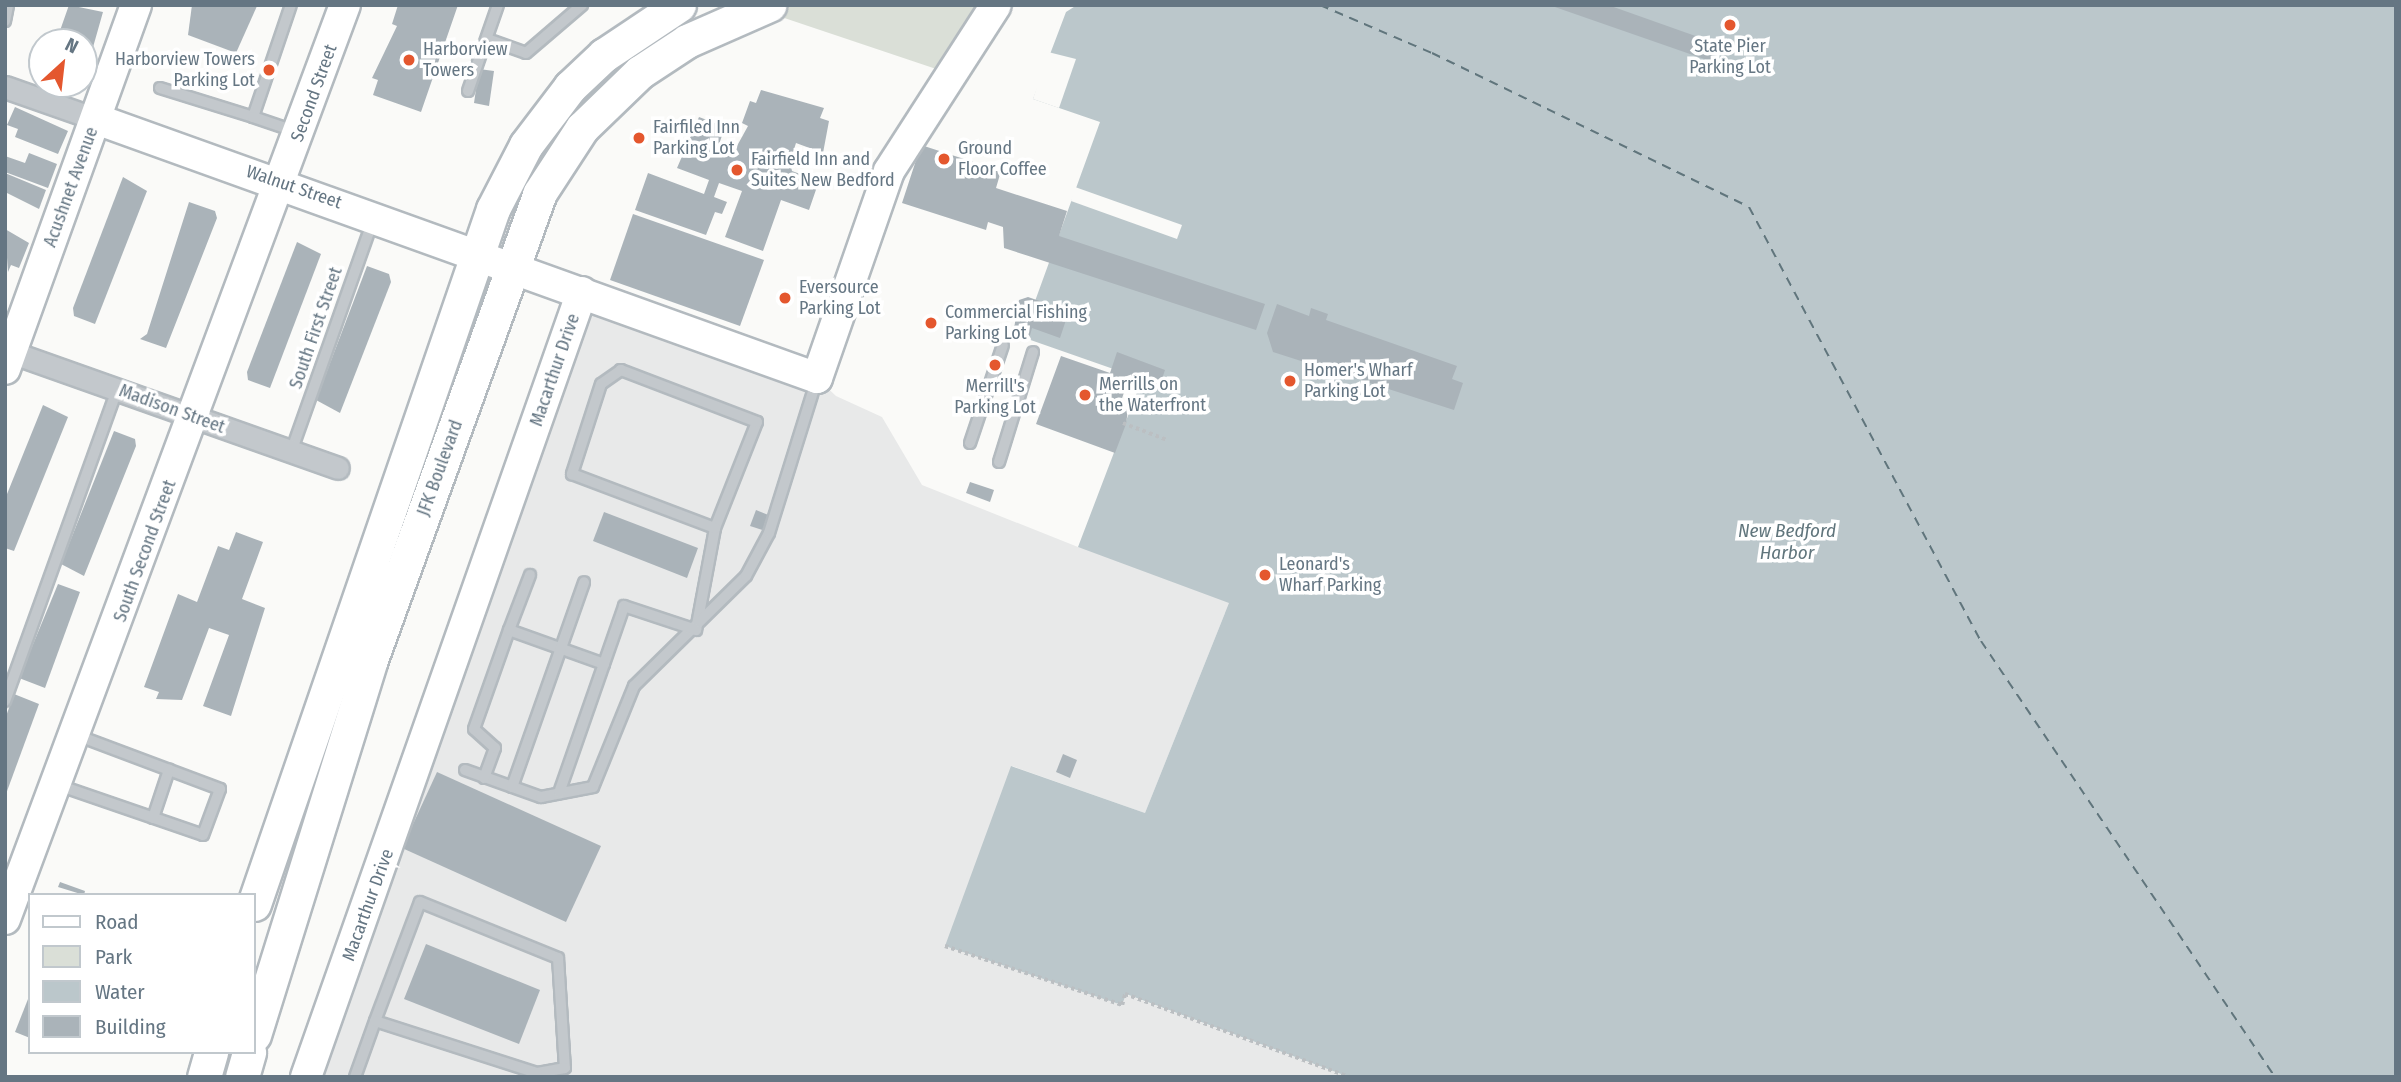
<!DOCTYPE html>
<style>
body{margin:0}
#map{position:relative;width:2401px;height:1082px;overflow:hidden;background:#fafaf8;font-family:"Fira Sans Condensed",sans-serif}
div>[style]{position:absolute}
.built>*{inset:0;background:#e8e9e9}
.green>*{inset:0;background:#dadfd7}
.water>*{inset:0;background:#bbc7cb}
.pier>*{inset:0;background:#fafaf8}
.ferry>*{height:2px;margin-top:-1px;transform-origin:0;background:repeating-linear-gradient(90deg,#60757c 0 9px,transparent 0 16px)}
.building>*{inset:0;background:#aab3b9}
.path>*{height:3.5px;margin-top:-1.75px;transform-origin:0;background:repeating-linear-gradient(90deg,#bbbfc2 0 3.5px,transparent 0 7px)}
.roads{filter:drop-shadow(2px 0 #b3babf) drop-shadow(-2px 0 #b3babf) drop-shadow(0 2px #b3babf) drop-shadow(0 -2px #b3babf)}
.lane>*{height:10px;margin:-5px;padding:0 5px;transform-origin:5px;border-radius:5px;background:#c3c8cc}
.street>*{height:21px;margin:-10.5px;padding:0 10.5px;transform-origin:10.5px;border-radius:10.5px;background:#c3c8cc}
.secondary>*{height:30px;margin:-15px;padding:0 15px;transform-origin:15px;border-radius:15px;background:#fff}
.primary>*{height:33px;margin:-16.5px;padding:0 16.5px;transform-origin:16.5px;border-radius:16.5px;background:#fff}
.dots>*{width:19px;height:19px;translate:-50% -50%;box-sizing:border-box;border:4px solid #fff;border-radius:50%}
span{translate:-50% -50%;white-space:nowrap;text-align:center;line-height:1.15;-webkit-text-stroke:7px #fff;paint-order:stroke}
.poi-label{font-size:18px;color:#657683}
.left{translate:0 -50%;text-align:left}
.right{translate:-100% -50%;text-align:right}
.street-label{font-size:18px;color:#657683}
.water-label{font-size:19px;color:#60757c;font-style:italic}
.frame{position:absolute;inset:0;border:7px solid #657683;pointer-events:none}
.legend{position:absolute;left:28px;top:893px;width:228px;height:161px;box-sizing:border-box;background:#fff;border:2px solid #c1c8cd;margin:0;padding:9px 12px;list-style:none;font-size:21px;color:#657683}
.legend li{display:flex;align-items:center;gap:14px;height:35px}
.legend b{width:35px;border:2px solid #c1c8cd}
.north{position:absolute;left:28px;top:28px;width:70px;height:70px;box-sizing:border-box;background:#fff;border:2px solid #c1c8cd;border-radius:50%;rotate:27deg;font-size:19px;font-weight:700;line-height:28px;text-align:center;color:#657683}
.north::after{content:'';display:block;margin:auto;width:24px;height:32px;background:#e4572e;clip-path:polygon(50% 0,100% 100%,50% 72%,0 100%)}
</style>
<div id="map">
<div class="built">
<i style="clip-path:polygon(582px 292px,817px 378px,836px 396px,882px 417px,922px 485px,1078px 547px,1558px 642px,1225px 613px,1145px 813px,1012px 766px,1121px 1004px,1125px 994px,1349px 1077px,306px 1077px)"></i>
</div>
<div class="green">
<i style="clip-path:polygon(746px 5px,1008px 5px,963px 78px)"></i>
</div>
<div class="water">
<i style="clip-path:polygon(1077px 5px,2396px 5px,2396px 1077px,1349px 1077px,1126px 994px,1122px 1005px,945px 946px,1011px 766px,1145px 813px,1229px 603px,1078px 547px,1142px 379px,1022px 337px,1100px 122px,1033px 99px,1066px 12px)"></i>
</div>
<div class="pier">
<i style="clip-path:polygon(1048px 52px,1076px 59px,1059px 108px,1033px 99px)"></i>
<i style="clip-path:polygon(1075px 187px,1182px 225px,1177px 239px,1071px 201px)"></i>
</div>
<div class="ferry">
<i style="left:1320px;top:5px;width:122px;rotate:23.2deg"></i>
<i style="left:1432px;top:53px;width:352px;rotate:25.9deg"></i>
<i style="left:1749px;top:207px;width:492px;rotate:61.9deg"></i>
<i style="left:1981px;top:641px;width:526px;rotate:56.01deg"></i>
</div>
<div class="building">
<i style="clip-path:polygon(69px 5px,103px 12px,84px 79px,84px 42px,56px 42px)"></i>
<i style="clip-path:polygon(192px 5px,254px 5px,257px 6px,236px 53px,188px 35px)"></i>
<i style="clip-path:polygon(398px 5px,458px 5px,421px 112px,373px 95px,378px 80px,372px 78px,397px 26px,392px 24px)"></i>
<i style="clip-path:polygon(1608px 5px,1718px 44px,1713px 62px,1552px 6px)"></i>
<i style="clip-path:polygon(479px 69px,494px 71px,489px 106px,474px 103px)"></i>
<i style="clip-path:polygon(761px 90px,824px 108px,820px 118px,829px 121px,823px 153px,796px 143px,790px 162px,792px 171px,819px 181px,809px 210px,781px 200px,763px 251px,725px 237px,742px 191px,719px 183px,714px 197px,727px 202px,722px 214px,715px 212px,706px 235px,635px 210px,648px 173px,704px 194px,709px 180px,677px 168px,699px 117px,725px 127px,717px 150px,732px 155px,748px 126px,742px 123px,750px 101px,756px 103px)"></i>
<i style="clip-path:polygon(15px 107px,68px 131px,58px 154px,15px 137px,18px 129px,7px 125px)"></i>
<i style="clip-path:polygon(921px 145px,1001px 171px,996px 188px,1067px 211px,1059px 236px,1265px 304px,1256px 330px,1004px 248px,1003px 227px,988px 222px,986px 230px,902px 203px)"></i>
<i style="clip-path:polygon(29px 153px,57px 164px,48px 188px,5px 172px,5px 156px,25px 163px)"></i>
<i style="clip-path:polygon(5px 173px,46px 190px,39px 209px,5px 192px)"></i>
<i style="clip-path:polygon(123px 177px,147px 191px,95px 324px,74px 316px,73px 308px)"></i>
<i style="clip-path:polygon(189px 202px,215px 211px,217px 218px,166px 348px,140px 339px,147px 334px)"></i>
<i style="clip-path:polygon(633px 214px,764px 260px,740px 326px,610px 280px)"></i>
<i style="clip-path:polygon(5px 229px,29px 243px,19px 268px,11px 265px,8px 272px)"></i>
<i style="clip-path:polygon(297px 242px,321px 254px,270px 388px,248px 380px,247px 372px)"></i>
<i style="clip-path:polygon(367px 266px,389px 274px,391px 282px,340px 413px,316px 400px)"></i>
<i style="clip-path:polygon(1028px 297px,1069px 311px,1060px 338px,1032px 328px,1029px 339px,1013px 334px,1019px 300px)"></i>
<i style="clip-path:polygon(1277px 304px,1309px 316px,1311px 308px,1328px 314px,1326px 320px,1457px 366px,1452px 379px,1463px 383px,1454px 410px,1273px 352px,1267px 333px)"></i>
<i style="clip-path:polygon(1117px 352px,1165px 370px,1161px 382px,1141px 375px,1137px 384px,1128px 381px,1119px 407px,1128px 410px,1126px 424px,1115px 453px,1036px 424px,1061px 356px,1110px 373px)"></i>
<i style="clip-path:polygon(43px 405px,68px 417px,14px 551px,5px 548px,5px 499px)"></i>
<i style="clip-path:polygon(114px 431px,135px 439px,136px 446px,84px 576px,61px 564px)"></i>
<i style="clip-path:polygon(970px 482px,994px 490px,990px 502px,966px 493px)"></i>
<i style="clip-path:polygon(756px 510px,771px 516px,766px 531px,750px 526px)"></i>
<i style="clip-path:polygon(604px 512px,698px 548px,687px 578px,593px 541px)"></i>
<i style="clip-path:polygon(236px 532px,263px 542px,242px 599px,265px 608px,231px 716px,203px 706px,229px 635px,209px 628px,182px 700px,156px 699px,159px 692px,144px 687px,178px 594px,197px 602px,218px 546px,229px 550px)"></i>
<i style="clip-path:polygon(58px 584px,80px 592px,45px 688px,19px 678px)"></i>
<i style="clip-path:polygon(14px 694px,39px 704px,6px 794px,5px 719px)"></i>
<i style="clip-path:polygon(1063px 754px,1077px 760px,1070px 778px,1056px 772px)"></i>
<i style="clip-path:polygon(437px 772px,601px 846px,566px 922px,402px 848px)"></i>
<i style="clip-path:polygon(60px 882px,85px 891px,84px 895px,58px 887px)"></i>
<i style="clip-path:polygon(426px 944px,540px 990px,519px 1044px,404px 999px)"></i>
<i style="clip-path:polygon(30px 994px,30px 1038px,15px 1032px)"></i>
</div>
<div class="path">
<i style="left:1123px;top:423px;width:16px;rotate:22deg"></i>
<i style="left:1136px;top:428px;width:33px;rotate:21deg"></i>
<i style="left:945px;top:946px;width:187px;rotate:18.4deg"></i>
<i style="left:1122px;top:1005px;width:11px;rotate:-75deg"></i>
<i style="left:1125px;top:994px;width:239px;rotate:20.3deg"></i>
</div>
<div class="roads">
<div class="lane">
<i style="left:5px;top:21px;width:16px;rotate:-79deg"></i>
<i style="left:487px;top:39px;width:41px;rotate:19.7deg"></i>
<i style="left:526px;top:53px;width:74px;rotate:-40.6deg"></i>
<i style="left:160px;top:88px;width:97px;rotate:17.3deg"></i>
<i style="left:253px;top:117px;width:118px;rotate:-71.3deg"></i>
<i style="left:468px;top:91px;width:91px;rotate:-70.8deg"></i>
<i style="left:253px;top:117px;width:46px;rotate:18.8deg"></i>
<i style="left:970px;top:443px;width:103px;rotate:-71.4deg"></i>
<i style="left:291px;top:452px;width:246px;rotate:-70.5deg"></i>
<i style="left:999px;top:462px;width:115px;rotate:-72.8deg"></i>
<i style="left:509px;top:630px;width:59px;rotate:-69.1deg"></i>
<i style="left:696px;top:630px;width:104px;rotate:-79.4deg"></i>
<i style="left:715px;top:528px;width:114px;rotate:-68.4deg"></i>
<i style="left:757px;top:422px;width:146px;rotate:-159.1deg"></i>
<i style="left:621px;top:370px;width:24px;rotate:145deg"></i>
<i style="left:601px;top:384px;width:95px;rotate:107.9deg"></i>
<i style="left:572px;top:474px;width:153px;rotate:20.7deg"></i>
<i style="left:5px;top:701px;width:331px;rotate:-70.2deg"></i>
<i style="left:465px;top:770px;width:81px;rotate:19.6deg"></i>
<i style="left:541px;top:797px;width:53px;rotate:-10.9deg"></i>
<i style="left:593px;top:787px;width:109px;rotate:-67.9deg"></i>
<i style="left:634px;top:686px;width:157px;rotate:-44.5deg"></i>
<i style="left:746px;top:576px;width:49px;rotate:-61.9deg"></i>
<i style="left:769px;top:533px;width:161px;rotate:-72.7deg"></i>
<i style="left:484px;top:778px;width:32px;rotate:-70deg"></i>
<i style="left:495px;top:748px;width:28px;rotate:-138deg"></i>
<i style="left:474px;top:729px;width:105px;rotate:-70.5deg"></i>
<i style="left:509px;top:630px;width:101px;rotate:19.7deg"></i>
<i style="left:58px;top:785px;width:153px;rotate:19deg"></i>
<i style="left:203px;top:835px;width:49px;rotate:-69.7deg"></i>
<i style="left:220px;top:789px;width:154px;rotate:-159.4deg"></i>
<i style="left:512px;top:787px;width:217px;rotate:-70.6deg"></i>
<i style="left:559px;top:793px;width:198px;rotate:-70.8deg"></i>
<i style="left:624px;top:606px;width:76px;rotate:18.4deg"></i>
<i style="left:153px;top:818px;width:51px;rotate:-71.6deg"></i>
<i style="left:355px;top:1077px;width:59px;rotate:-70.3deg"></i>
<i style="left:375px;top:1021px;width:127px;rotate:-69.3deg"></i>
<i style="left:420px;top:902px;width:149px;rotate:22.1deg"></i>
<i style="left:558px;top:958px;width:110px;rotate:86.4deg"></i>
<i style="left:565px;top:1068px;width:28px;rotate:170deg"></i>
<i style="left:537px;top:1073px;width:170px;rotate:-162.2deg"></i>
</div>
<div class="street">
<i style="left:5px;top:87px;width:96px;rotate:19.4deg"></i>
<i style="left:5px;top:350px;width:353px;rotate:19.5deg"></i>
</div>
<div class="secondary">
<i style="left:96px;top:119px;width:766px;rotate:19.76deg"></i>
<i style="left:817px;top:378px;width:219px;rotate:-70.8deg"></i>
<i style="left:889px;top:171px;width:197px;rotate:-57.2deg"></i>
<i style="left:5px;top:369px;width:387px;rotate:-70.2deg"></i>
<i style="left:5px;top:919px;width:975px;rotate:-69.6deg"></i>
<i style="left:306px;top:1077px;width:832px;rotate:-70.63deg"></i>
</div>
<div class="primary">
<i style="left:254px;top:904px;width:735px;rotate:-71.02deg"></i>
<i style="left:493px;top:209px;width:72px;rotate:-62.7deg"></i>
<i style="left:526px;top:145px;width:73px;rotate:-52.8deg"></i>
<i style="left:570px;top:87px;width:47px;rotate:-43.3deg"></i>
<i style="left:604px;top:55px;width:90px;rotate:-33.7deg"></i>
<i style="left:254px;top:1035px;width:391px;rotate:-72.7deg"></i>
<i style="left:370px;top:662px;width:498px;rotate:-70.1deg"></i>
<i style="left:539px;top:194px;width:79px;rotate:-56.9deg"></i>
<i style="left:582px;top:128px;width:81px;rotate:-44deg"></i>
<i style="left:640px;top:72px;width:56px;rotate:-33.4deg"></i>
<i style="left:687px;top:41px;width:90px;rotate:-23.7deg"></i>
<i style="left:204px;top:1077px;width:26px;rotate:-74deg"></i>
<i style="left:242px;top:1077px;width:26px;rotate:-74deg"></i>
</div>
</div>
<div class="dots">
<i style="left:1730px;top:25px;background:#e4572e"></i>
<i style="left:409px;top:60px;background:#e4572e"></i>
<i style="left:269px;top:70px;background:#e4572e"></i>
<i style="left:639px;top:138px;background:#e4572e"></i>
<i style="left:944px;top:159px;background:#e4572e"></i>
<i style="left:737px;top:170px;background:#e4572e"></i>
<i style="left:785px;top:298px;background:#e4572e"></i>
<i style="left:931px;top:323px;background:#e4572e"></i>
<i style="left:995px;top:365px;background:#e4572e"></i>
<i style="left:1290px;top:381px;background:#e4572e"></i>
<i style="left:1085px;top:395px;background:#e4572e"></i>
<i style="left:1265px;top:575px;background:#e4572e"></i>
</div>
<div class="poi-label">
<span style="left:1730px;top:57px">State Pier<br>Parking Lot</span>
<span class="left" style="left:423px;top:60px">Harborview<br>Towers</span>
<span class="right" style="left:255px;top:70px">Harborview Towers<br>Parking Lot</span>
<span class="left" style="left:653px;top:138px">Fairfiled Inn<br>Parking Lot</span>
<span class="left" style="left:958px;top:159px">Ground<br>Floor Coffee</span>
<span class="left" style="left:751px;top:170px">Fairfield Inn and<br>Suites New Bedford</span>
<span class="left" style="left:799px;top:298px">Eversource<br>Parking Lot</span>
<span class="left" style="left:945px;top:323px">Commercial Fishing<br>Parking Lot</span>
<span class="left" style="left:1304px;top:381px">Homer's Wharf<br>Parking Lot</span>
<span class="left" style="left:1099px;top:395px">Merrills on<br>the Waterfront</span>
<span style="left:995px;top:397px">Merrill's<br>Parking Lot</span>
<span class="left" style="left:1279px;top:575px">Leonard's<br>Wharf Parking</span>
</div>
<div class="street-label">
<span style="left:314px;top:93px;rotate:-70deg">Second Street</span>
<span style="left:71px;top:187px;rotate:-70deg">Acushnet Avenue</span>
<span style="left:294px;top:187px;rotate:19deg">Walnut Street</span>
<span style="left:316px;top:328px;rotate:-71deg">South First Street</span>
<span style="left:555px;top:370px;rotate:-71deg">Macarthur Drive</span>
<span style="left:172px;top:409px;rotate:20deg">Madison Street</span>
<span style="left:440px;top:468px;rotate:-70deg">JFK Boulevard</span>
<span style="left:145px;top:551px;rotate:-70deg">South Second Street</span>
<span style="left:368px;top:905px;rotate:-70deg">Macarthur Drive</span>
</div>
<div class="water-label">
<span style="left:1787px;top:542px">New Bedford<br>Harbor</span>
</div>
<div class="frame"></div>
<ul class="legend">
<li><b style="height:9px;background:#fff"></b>Road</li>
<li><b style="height:19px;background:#dadfd7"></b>Park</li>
<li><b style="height:19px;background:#bbc7cb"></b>Water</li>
<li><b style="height:19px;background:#aab3b9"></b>Building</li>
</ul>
<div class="north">N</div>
</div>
